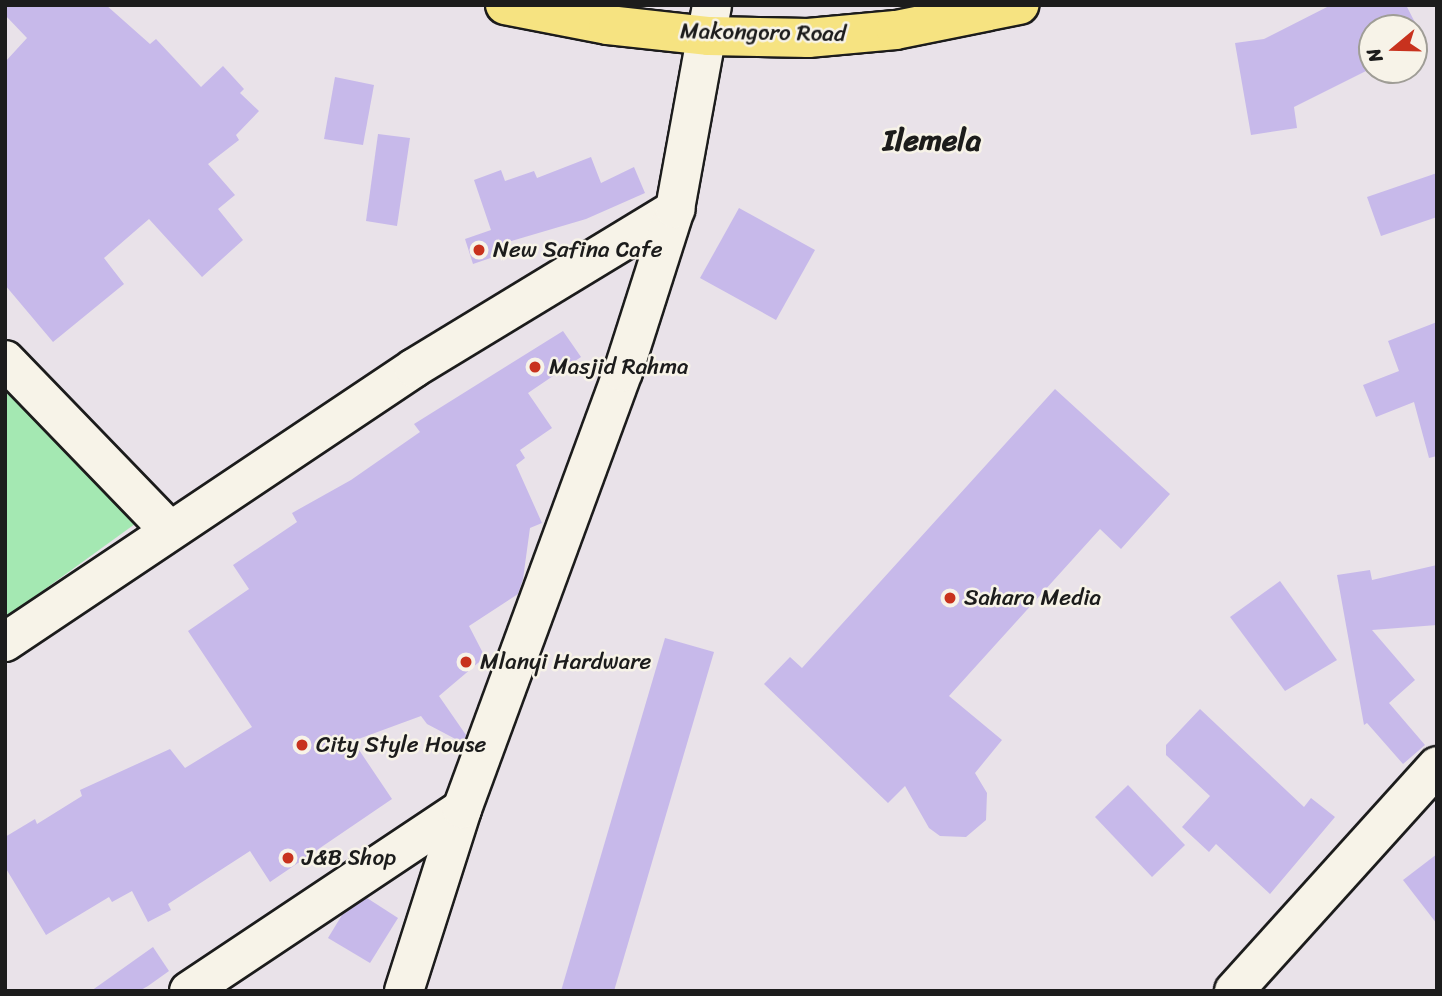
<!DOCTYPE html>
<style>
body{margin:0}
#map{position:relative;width:1442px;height:996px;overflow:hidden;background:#e9e2e9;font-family:Sriracha,sans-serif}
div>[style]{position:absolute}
.green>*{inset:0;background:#a4e8b2}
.building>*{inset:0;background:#c7b9ea}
.roads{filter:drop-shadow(2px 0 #1c1c1c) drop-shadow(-2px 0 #1c1c1c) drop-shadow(0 2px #1c1c1c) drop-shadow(0 -2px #1c1c1c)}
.minor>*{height:38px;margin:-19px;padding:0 19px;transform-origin:19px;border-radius:19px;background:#f7f3e8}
.major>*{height:38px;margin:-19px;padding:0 19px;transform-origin:19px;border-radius:19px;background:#f6e381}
.dots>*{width:19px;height:19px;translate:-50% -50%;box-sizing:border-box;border:4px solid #f7f3e8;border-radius:50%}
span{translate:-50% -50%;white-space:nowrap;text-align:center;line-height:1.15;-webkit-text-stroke:5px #f7f3e8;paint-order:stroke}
.street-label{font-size:23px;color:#1c1c1c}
.poi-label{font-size:23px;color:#1c1c1c}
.left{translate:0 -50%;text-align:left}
.district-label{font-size:30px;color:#1c1c1c;font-weight:700}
.frame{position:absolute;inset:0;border:7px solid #1c1c1c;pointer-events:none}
.north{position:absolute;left:1358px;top:14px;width:70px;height:70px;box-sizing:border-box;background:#f7f3e8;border:2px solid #9f9d96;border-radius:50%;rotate:251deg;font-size:19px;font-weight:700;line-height:28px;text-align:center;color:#1c1c1c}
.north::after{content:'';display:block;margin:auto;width:24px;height:32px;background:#c8321e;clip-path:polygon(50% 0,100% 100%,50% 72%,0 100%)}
</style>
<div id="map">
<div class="green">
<i style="clip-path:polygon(5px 371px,146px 516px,5px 618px)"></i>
</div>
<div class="building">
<i style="clip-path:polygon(5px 5px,106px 5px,150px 44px,156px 39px,201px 87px,223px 66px,244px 89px,240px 93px,259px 111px,236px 135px,239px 140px,208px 164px,235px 195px,218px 209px,243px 240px,202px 277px,149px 219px,104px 258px,124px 284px,53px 342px,5px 285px,5px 62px,27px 38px,5px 15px)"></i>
<i style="clip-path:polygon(1331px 5px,1406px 5px,1425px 42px,1414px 48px,1414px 28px,1372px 28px,1372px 68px,1294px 107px,1297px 128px,1251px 135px,1235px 43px,1264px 39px)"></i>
<i style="clip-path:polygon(335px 77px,374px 85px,363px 145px,324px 139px)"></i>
<i style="clip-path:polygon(378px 134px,410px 138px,397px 226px,366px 221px)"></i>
<i style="clip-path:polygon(591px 157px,601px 183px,634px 167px,645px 193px,586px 219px,508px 242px,511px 251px,473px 264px,465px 239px,491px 230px,474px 180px,501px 170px,505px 181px,534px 171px,537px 178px)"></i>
<i style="clip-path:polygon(1437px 173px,1437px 217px,1381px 236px,1367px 197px)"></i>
<i style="clip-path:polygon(739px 208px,815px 250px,776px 320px,700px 278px)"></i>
<i style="clip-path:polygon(1437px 322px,1437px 456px,1429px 458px,1414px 402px,1376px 417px,1363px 385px,1399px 371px,1388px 341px)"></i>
<i style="clip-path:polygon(563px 331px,581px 357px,528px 393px,552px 428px,520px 450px,525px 458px,516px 465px,542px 523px,530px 528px,523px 579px,518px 594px,469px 626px,485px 657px,439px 696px,466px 735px,463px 743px,427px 724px,421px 716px,353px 741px,392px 799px,270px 882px,250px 851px,168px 904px,171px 910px,148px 922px,132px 891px,112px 902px,109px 897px,46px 935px,5px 867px,5px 837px,35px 819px,37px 824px,82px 796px,80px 790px,170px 749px,185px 768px,252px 727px,188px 631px,249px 589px,233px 565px,297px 522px,292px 513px,351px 480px,420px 432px,414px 424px)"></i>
<i style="clip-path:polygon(1055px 389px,1170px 494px,1121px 549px,1100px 529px,949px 696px,1002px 740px,975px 773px,987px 793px,986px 820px,966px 837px,940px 836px,929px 828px,905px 786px,888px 803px,764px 684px,790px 657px,802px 668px)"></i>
<i style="clip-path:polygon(1437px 565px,1437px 625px,1372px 630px,1415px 680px,1389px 703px,1425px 745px,1403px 764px,1367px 723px,1364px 725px,1337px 575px,1370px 570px,1372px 580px)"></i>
<i style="clip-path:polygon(1280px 581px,1337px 660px,1285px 691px,1230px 617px)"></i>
<i style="clip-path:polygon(665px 638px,714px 652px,614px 991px,561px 991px)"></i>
<i style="clip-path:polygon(1200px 709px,1304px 807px,1311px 798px,1335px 817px,1270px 894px,1216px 844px,1209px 852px,1182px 827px,1210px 796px,1166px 755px,1166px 745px)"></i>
<i style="clip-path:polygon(1128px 785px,1185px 845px,1152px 877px,1095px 817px)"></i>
<i style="clip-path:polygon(1437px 854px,1437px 924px,1403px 880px)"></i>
<i style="clip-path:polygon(367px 898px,398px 918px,370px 963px,328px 938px,342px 915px)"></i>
<i style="clip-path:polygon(153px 947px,169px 971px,148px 986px,139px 991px,91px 991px)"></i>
</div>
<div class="roads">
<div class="minor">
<i style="left:5px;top:360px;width:236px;rotate:46deg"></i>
<i style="left:5px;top:642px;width:492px;rotate:-33.8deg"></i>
<i style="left:414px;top:368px;width:306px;rotate:-31.3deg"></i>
<i style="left:189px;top:991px;width:328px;rotate:-33.7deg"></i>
<i style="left:404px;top:991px;width:191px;rotate:-72.3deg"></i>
<i style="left:462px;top:809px;width:466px;rotate:-69.8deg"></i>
<i style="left:623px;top:372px;width:171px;rotate:-72.3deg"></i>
<i style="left:675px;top:209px;width:207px;rotate:-79.7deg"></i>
<i style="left:1234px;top:991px;width:303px;rotate:-47.9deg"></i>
</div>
<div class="major">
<i style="left:505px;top:5px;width:105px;rotate:11deg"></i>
<i style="left:608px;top:25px;width:102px;rotate:6.2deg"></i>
<i style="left:709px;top:36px;width:99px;rotate:1.2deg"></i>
<i style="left:808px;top:38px;width:88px;rotate:-5.2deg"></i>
<i style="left:896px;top:30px;width:126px;rotate:-11.5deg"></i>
</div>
</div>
<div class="dots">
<i style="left:479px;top:250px;background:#c8321e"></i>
<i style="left:535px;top:367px;background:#c8321e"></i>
<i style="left:950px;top:598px;background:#c8321e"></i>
<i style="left:466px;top:662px;background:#c8321e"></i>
<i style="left:302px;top:745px;background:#c8321e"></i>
<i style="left:288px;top:858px;background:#c8321e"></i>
</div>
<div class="street-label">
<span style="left:763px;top:33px;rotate:1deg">Makongoro Road</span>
</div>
<div class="poi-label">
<span class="left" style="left:493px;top:250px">New Safina Cafe</span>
<span class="left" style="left:549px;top:367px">Masjid Rahma</span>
<span class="left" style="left:964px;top:598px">Sahara Media</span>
<span class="left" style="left:480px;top:662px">Mlanyi Hardware</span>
<span class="left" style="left:316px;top:745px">City Style House</span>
<span class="left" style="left:302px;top:858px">J&amp;B Shop</span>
</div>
<div class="district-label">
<span style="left:932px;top:140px">Ilemela</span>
</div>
<div class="frame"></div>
<div class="north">N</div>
</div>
